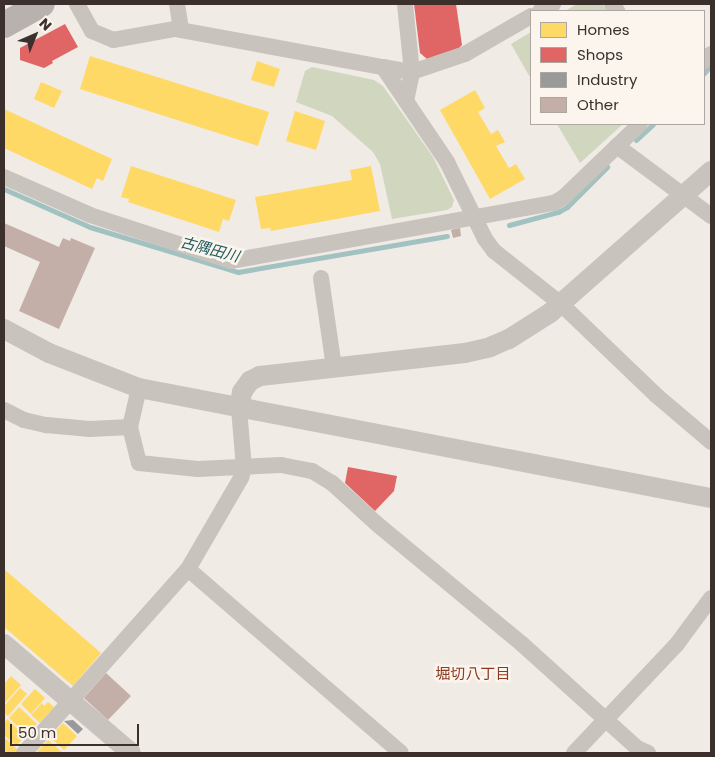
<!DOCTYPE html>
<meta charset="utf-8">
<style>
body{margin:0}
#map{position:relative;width:715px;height:757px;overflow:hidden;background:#f0ebe5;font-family:Poppins,"Noto Sans JP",sans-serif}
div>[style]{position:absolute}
.green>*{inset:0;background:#d1d6bf}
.homes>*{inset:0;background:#ffd966}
.shops>*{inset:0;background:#e06666}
.industry>*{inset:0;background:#999}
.stream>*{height:5px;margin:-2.5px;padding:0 2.5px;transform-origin:2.5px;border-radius:2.5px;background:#a1c2c1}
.building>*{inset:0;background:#c3afa7}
.minor>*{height:16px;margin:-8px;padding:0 8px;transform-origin:8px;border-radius:8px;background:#c9c3be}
.tertiary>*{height:20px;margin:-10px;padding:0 10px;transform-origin:10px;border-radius:10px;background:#c9c3be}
.primary>*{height:26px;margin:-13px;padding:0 13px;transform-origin:13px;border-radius:13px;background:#b8b1ad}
span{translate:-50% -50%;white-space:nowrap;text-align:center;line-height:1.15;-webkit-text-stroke:5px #fbf5ee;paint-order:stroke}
.water-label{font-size:15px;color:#1f5a5e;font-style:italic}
.neighbourhood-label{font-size:15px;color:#8c3b22}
.frame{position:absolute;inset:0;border:5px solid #3b302b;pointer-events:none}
.legend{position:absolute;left:530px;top:10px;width:175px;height:115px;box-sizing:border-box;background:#fbf5ee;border:1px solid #aea6a0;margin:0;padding:6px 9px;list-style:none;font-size:15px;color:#3b302b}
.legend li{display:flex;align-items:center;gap:10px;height:25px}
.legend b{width:25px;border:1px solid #aea6a0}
.north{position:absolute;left:10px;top:10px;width:50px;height:50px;-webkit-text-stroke:4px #fbf5ee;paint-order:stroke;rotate:44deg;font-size:14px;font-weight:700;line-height:20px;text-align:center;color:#3b302b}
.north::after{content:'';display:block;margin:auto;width:18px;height:22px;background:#3b302b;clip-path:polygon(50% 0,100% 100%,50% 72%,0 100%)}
.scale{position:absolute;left:10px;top:724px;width:129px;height:22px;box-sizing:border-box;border:2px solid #3b302b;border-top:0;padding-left:6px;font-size:15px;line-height:18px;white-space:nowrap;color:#3b302b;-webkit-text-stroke:4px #fbf5ee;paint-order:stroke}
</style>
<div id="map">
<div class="green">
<i style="clip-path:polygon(577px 4px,602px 4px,608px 11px,565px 11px)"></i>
<i style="clip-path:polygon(531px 32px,531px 79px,511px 44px)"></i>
<i style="clip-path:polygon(312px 67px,374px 80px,383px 86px,433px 157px,454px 200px,452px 207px,447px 210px,392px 219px,380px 164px,373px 152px,332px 116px,296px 102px,305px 71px)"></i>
<i style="clip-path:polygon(557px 124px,623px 124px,580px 163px)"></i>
</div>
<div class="homes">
<i style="clip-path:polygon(90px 56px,269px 112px,258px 146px,80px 89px)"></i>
<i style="clip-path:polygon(257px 61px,280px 69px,274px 87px,251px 80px)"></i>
<i style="clip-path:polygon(41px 82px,62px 91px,54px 108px,34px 99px)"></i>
<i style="clip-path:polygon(475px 90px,485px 108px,478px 112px,491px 134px,498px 130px,505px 142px,496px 146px,509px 168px,516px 164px,525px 179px,490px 199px,440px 110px)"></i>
<i style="clip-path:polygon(4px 109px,112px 159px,103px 181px,97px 178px,92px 189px,4px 148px)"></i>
<i style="clip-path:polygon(295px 111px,325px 121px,316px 150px,286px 141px)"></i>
<i style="clip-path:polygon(131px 166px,236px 200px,229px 221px,223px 219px,219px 232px,128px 202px,129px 199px,121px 197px)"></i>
<i style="clip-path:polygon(371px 166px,380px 211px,271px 231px,270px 228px,261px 229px,255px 197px,352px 180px,350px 170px)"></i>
<i style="clip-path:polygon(4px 569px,101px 653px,73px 686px,4px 627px)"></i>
<i style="clip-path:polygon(11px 676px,21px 685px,4px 704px,4px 684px)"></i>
<i style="clip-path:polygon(20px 688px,27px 694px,8px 716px,4px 713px,4px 706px)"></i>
<i style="clip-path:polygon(35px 689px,45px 698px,31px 714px,21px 704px)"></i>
<i style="clip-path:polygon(48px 702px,54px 707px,40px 723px,31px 715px,42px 703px,44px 706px)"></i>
<i style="clip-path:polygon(19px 707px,37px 724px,27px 735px,9px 718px)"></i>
<i style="clip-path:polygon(7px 719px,25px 736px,16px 746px,4px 735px,4px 721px,5px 722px)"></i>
<i style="clip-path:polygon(63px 723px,77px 736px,64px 750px,50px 737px)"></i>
<i style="clip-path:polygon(4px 737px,18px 750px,15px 753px,4px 753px)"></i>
<i style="clip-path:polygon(48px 740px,63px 753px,36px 753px)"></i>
</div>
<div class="shops">
<i style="clip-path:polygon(414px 4px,456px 4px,462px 45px,459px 48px,427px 59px,420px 53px)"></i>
<i style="clip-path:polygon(65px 24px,78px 47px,52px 61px,53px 63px,44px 68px,20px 60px,20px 48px)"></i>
<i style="clip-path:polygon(348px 467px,397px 476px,394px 491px,375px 511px,345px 483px)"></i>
</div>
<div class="industry">
<i style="clip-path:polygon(73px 720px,83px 729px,78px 734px,64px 721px)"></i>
</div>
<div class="stream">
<i style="left:704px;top:73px;width:11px;rotate:-49deg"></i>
<i style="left:636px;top:140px;width:23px;rotate:-43deg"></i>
<i style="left:4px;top:189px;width:94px;rotate:23.8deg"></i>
<i style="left:90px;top:227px;width:155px;rotate:16.9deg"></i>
<i style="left:238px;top:272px;width:212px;rotate:-9.8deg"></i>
<i style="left:509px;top:225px;width:51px;rotate:-14.9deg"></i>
<i style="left:558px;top:212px;width:10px;rotate:-29deg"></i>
<i style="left:567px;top:207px;width:57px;rotate:-45deg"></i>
</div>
<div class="building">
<i style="clip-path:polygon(4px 223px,59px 247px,63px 238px,70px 241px,71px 238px,95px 248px,59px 329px,19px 311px,40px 262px,4px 246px)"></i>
<i style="clip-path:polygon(460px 228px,461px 236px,453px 238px,451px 230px)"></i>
<i style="clip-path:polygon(106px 673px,131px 696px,108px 720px,84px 698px)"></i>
</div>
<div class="minor">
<i style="left:77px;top:4px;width:31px;rotate:61deg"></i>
<i style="left:92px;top:31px;width:23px;rotate:23deg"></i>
<i style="left:113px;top:40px;width:63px;rotate:-10.1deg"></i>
<i style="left:175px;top:29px;width:211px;rotate:10.4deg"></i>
<i style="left:383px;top:67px;width:115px;rotate:56deg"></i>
<i style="left:447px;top:162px;width:86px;rotate:63.7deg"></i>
<i style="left:485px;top:239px;width:15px;rotate:53deg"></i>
<i style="left:494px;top:251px;width:85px;rotate:38.3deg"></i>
<i style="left:561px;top:304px;width:133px;rotate:43.8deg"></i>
<i style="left:657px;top:396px;width:71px;rotate:40.4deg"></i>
<i style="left:177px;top:4px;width:26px;rotate:81deg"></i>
<i style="left:612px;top:4px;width:9px;rotate:54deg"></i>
<i style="left:540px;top:11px;width:15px;rotate:-28deg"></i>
<i style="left:704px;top:61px;width:10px;rotate:-45deg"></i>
<i style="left:383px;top:67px;width:29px;rotate:10deg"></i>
<i style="left:412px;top:72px;width:68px;rotate:-95.9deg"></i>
<i style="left:406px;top:101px;width:30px;rotate:-78deg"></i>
<i style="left:412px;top:72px;width:56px;rotate:-18.8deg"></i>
<i style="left:465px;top:54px;width:76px;rotate:-29.9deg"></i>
<i style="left:617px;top:146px;width:117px;rotate:36.7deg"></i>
<i style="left:4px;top:177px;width:94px;rotate:23.8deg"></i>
<i style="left:90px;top:215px;width:148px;rotate:18.1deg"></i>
<i style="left:231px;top:261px;width:328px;rotate:-10.2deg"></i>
<i style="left:554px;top:203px;width:12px;rotate:-31deg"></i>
<i style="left:564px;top:197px;width:105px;rotate:-43.8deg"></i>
<i style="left:321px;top:278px;width:90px;rotate:81.7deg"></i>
<i style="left:4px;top:410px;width:22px;rotate:27deg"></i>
<i style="left:24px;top:420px;width:23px;rotate:13deg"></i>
<i style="left:46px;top:425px;width:44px;rotate:5.2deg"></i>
<i style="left:90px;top:429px;width:40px;rotate:-2.9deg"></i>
<i style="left:130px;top:427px;width:40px;rotate:-77deg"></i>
<i style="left:130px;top:427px;width:37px;rotate:76deg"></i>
<i style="left:139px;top:463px;width:59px;rotate:5.8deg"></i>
<i style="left:198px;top:469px;width:83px;rotate:-2.8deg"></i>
<i style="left:281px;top:465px;width:32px;rotate:11deg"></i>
<i style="left:312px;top:471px;width:23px;rotate:31deg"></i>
<i style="left:332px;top:483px;width:61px;rotate:42.3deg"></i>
<i style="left:377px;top:524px;width:188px;rotate:39.6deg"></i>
<i style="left:522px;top:644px;width:155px;rotate:42.1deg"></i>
<i style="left:637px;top:748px;width:12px;rotate:24deg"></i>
<i style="left:188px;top:569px;width:281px;rotate:40.8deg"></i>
<i style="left:24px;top:753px;width:246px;rotate:-48.3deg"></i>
<i style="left:188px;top:569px;width:105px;rotate:-59.8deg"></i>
<i style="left:241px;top:478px;width:10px;rotate:-73deg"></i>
<i style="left:244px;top:468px;width:60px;rotate:-94.8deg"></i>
<i style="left:574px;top:753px;width:150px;rotate:-46.6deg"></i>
<i style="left:677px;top:644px;width:57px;rotate:-53.5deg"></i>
</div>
<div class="tertiary">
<i style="left:4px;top:329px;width:51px;rotate:28.1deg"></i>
<i style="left:49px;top:353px;width:97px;rotate:21.3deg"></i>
<i style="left:139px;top:388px;width:582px;rotate:10.89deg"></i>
<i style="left:239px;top:408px;width:16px;rotate:-79deg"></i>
<i style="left:242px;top:392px;width:14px;rotate:-54deg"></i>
<i style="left:250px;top:381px;width:11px;rotate:-27deg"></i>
<i style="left:260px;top:376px;width:206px;rotate:-6.4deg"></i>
<i style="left:465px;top:353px;width:26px;rotate:-13deg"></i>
<i style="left:490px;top:347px;width:21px;rotate:-23deg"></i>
<i style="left:509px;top:339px;width:49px;rotate:-32.4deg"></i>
<i style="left:550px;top:313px;width:215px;rotate:-41.4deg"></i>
<i style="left:4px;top:644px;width:167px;rotate:40.6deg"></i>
</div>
<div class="primary">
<i style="left:4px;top:25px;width:43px;rotate:-28.9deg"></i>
</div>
<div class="water-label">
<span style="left:210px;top:249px;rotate:15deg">古隅田川</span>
</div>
<div class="neighbourhood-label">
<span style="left:473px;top:674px">堀切八丁目</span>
</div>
<div class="frame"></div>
<ul class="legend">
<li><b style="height:14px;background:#ffd966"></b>Homes</li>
<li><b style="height:14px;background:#e06666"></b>Shops</li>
<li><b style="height:14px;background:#999"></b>Industry</li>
<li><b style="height:14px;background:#c3afa7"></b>Other</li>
</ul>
<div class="north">N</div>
<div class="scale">50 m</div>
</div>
